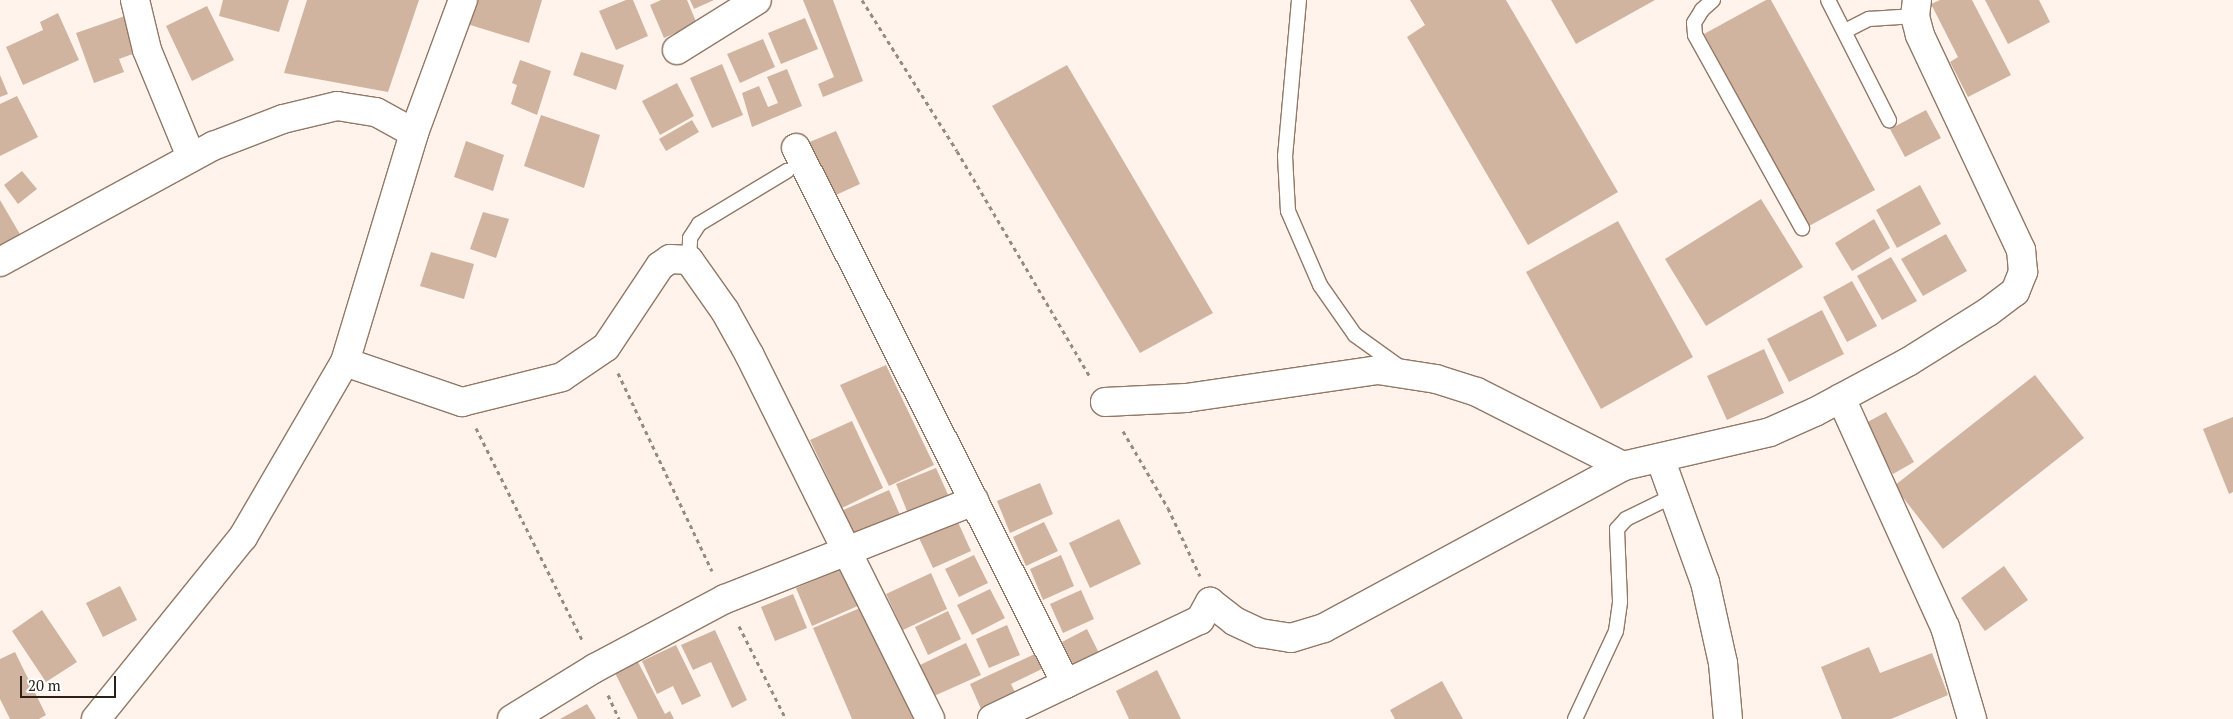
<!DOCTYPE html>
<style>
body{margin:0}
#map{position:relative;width:2233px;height:719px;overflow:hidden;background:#fff3eb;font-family:"PT Serif",serif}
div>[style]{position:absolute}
.building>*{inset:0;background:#d0b4a0}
.path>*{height:3px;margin-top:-1.5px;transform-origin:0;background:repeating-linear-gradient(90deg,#968b83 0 4px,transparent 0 8px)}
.roads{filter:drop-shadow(1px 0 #927866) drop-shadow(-1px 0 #927866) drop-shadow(0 1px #927866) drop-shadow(0 -1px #927866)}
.service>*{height:14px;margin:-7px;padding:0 7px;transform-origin:7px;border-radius:7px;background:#fff}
.minor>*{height:28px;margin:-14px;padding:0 14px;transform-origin:14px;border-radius:14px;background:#fff}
span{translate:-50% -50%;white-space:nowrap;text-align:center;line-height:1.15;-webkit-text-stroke:4.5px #fff;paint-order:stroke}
.scale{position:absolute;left:20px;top:676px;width:96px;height:22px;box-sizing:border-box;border:2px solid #2b2119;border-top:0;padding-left:6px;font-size:15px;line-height:18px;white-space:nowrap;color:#2b2119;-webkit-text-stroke:4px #fff;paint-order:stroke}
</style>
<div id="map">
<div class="building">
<i style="clip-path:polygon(223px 0,289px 0,279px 32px,219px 16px)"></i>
<i style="clip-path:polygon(307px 0,419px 0,388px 92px,284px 73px)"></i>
<i style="clip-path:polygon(474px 0,542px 0,529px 43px,467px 24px)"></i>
<i style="clip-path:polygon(626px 0,633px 0,648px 36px,616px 50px,599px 11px)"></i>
<i style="clip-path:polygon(661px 0,687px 0,697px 24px,664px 38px,650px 5px)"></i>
<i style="clip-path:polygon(690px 0,714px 0,694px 9px)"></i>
<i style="clip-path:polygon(803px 0,833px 0,863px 81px,823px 97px,818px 84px,834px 77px)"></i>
<i style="clip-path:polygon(1410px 0,1506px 0,1618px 192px,1528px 245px,1407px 37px,1425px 25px)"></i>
<i style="clip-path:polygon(1551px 0,1655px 0,1576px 44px)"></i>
<i style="clip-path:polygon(1766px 0,1771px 0,1875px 190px,1809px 226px,1704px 34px)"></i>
<i style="clip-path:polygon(1940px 0,1972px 0,2011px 75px,1968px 97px,1950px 62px,1958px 57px,1931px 4px)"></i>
<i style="clip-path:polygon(1985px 0,2039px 0,2050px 22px,2008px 44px)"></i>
<i style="clip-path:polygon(207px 6px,234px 60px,192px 81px,166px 26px)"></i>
<i style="clip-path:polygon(58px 13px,79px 60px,23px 85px,6px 47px,43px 30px,40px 22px)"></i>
<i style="clip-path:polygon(125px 16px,138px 52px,119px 59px,124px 72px,94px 83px,76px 33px)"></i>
<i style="clip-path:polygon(805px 18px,818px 49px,781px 64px,768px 33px)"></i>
<i style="clip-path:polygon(763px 39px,775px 67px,740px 83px,727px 54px)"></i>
<i style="clip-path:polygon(581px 52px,624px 65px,616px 90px,573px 75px)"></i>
<i style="clip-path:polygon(520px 60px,551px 71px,537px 115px,511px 104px,517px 85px,512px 83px)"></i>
<i style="clip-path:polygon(722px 64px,743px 115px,712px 128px,690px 78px)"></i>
<i style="clip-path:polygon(1067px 65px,1213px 313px,1140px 353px,992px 106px)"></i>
<i style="clip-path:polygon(787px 69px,802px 106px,752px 127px,742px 93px,759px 86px,768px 107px,778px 103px,767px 77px)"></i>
<i style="clip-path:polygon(0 75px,8px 94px,0 97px)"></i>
<i style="clip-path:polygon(677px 83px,694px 116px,660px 135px,642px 101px)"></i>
<i style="clip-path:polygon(17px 96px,38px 137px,0 156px,0 104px)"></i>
<i style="clip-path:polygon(1926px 110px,1941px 138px,1905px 157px,1890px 129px)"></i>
<i style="clip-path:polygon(541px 115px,600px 135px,584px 188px,524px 166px)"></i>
<i style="clip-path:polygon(692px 120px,699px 132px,666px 151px,659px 139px)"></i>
<i style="clip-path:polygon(836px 131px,860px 184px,825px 200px,800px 146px)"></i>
<i style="clip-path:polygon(466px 141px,504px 155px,493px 191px,454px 177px)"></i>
<i style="clip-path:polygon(22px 171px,37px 189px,18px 204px,4px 185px)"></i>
<i style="clip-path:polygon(1920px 185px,1941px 224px,1897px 248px,1876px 210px)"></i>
<i style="clip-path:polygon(1761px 199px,1803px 267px,1706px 326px,1665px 259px)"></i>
<i style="clip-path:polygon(0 200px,21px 236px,0 249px)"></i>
<i style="clip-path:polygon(483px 212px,509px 219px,496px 258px,470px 249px)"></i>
<i style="clip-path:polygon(1874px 219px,1890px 248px,1852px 271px,1835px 243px)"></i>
<i style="clip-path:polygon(1618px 221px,1693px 357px,1601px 409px,1526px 272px)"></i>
<i style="clip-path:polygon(1946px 234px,1967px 271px,1923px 296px,1901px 259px)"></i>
<i style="clip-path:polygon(431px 252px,474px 264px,464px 299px,420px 286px)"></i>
<i style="clip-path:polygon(1891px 257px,1917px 301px,1882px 320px,1857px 276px)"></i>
<i style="clip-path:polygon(1852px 281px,1877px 326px,1847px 342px,1823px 297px)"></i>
<i style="clip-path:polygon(1822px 310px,1844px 354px,1789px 382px,1767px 339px)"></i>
<i style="clip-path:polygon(1764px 349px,1784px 393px,1727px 420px,1707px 376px)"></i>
<i style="clip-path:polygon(886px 365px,934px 465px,889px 486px,840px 385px)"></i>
<i style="clip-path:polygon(2035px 375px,2084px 438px,1943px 549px,1894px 486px)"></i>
<i style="clip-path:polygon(1886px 412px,1914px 462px,1893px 474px,1864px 424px)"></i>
<i style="clip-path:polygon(2233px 417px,2233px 492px,2229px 494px,2203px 429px)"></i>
<i style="clip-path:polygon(852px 421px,883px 488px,842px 508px,810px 440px)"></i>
<i style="clip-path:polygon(936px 468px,950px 499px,909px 516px,896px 484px)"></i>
<i style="clip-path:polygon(1040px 483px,1053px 514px,1010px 533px,997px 501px)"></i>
<i style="clip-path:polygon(889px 490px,904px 524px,856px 545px,841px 511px)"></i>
<i style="clip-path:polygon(1119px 519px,1141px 564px,1090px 588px,1069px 543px)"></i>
<i style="clip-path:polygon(957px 520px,971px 551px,933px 568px,919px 538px)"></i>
<i style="clip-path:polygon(1044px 522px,1058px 551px,1026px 566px,1013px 537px)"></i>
<i style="clip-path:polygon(974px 555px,988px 583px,959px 597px,945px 569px)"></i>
<i style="clip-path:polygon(1061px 555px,1074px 586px,1043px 600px,1030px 569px)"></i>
<i style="clip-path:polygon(2004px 566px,2028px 600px,1985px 631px,1961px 598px)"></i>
<i style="clip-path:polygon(844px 568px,860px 605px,812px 626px,796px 588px)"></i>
<i style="clip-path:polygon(931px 573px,947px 609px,903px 630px,886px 594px)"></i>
<i style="clip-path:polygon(120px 586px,137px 620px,103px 637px,86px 603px)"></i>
<i style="clip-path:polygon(990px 589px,1005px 618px,972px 635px,957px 605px)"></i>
<i style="clip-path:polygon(1081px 590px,1094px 619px,1063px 633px,1050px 604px)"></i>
<i style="clip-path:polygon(793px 594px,807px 628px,775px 641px,761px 607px)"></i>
<i style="clip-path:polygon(867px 605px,916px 719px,852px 719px,813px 628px)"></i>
<i style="clip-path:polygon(42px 610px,77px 662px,46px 682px,12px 631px)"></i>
<i style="clip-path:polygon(948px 611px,961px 639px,928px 655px,915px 627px)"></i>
<i style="clip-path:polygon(1007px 625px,1020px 655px,989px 668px,976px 639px)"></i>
<i style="clip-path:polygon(1087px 629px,1100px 655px,1075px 668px,1062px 642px)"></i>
<i style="clip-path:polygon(715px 630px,747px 700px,732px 708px,711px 662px,693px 670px,681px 645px)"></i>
<i style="clip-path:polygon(966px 643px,981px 675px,934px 696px,920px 665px)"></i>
<i style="clip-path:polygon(676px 645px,701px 696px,682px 705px,673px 686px,657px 694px,642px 661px)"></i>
<i style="clip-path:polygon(1869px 647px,1880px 673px,1932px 653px,1948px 695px,1891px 719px,1842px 719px,1821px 667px)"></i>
<i style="clip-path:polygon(15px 652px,46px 715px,39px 719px,10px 719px,0 699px,0 659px)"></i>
<i style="clip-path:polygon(1039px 652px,1046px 667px,1011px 684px,1020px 702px,985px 718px,970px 684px)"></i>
<i style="clip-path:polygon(638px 662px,665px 714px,670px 711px,674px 719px,638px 719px,615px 673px)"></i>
<i style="clip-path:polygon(1157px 670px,1181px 719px,1129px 719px,1116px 691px)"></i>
<i style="clip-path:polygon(1442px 681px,1463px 719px,1395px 719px,1390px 710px)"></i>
<i style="clip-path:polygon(587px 704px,596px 719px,560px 719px)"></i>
</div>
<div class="path">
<i style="left:862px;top:0;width:178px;rotate:57.8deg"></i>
<i style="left:957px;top:151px;width:262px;rotate:59.5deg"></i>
<i style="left:618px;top:373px;width:219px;rotate:64.6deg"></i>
<i style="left:476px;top:428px;width:239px;rotate:63.4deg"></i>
<i style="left:1123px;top:431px;width:89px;rotate:59.7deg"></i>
<i style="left:1168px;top:508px;width:75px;rotate:64.8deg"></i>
<i style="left:739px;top:626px;width:104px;rotate:63.2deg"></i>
<i style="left:608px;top:695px;width:26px;rotate:65deg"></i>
</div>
<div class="roads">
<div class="service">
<i style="left:1299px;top:0;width:157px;rotate:95.1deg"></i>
<i style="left:1285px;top:156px;width:55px;rotate:86.9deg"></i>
<i style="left:1288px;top:211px;width:81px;rotate:66.6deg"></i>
<i style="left:1320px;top:285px;width:61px;rotate:55deg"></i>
<i style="left:1355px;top:335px;width:57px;rotate:35.7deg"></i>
<i style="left:1713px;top:0;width:15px;rotate:138deg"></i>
<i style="left:1702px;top:10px;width:15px;rotate:122deg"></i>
<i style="left:1694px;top:23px;width:12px;rotate:85deg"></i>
<i style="left:1695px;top:35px;width:221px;rotate:61deg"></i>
<i style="left:1828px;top:0;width:135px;rotate:63.1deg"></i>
<i style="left:1845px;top:31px;width:27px;rotate:-27deg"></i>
<i style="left:1869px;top:19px;width:46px;rotate:-3.7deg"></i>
<i style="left:689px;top:260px;width:22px;rotate:-87deg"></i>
<i style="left:690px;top:238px;width:17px;rotate:-57deg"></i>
<i style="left:699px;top:224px;width:103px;rotate:-31.1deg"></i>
<i style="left:1575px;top:719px;width:97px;rotate:-65deg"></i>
<i style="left:1616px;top:631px;width:30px;rotate:-82deg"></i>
<i style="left:1620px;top:601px;width:72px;rotate:-92.4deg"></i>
<i style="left:1617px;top:529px;width:13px;rotate:-48deg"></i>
<i style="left:1626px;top:519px;width:55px;rotate:-26.1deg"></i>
</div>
<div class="minor">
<i style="left:135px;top:0;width:51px;rotate:76.5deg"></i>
<i style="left:147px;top:50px;width:116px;rotate:67.6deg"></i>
<i style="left:677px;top:50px;width:94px;rotate:-32deg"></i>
<i style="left:796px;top:148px;width:600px;rotate:63.26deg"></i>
<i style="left:0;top:262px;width:243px;rotate:-28.6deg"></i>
<i style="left:213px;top:146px;width:75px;rotate:-21.1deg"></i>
<i style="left:283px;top:119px;width:56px;rotate:-13.5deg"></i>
<i style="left:337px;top:106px;width:39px;rotate:9deg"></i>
<i style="left:376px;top:112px;width:43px;rotate:28.9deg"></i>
<i style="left:345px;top:362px;width:124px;rotate:18.9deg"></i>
<i style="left:462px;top:402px;width:103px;rotate:-14deg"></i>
<i style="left:562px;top:377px;width:53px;rotate:-34.3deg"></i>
<i style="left:606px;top:347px;width:97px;rotate:-56.3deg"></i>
<i style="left:660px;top:266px;width:12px;rotate:-35deg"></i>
<i style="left:670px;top:259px;width:19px;rotate:3deg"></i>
<i style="left:689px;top:260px;width:62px;rotate:54.8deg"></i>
<i style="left:725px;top:311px;width:51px;rotate:60.9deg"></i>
<i style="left:750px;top:356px;width:405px;rotate:63.6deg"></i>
<i style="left:1841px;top:398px;width:252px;rotate:65.6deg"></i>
<i style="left:1945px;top:627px;width:96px;rotate:73.6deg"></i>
<i style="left:1105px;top:402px;width:81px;rotate:-2.8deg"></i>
<i style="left:1186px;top:398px;width:194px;rotate:-8.3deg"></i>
<i style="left:1378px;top:370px;width:59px;rotate:8.8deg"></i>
<i style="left:1436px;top:379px;width:43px;rotate:17.6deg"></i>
<i style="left:1477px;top:392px;width:164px;rotate:26.9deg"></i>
<i style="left:1660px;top:458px;width:132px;rotate:70.1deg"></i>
<i style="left:1705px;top:582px;width:83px;rotate:77.5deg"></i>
<i style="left:1723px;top:663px;width:56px;rotate:84.9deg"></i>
<i style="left:96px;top:719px;width:234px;rotate:-51.1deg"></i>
<i style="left:243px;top:537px;width:203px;rotate:-59.8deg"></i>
<i style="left:345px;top:362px;width:239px;rotate:-73.2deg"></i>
<i style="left:414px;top:133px;width:142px;rotate:-69.8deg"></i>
<i style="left:512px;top:719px;width:97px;rotate:-31.6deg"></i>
<i style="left:595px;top:668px;width:147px;rotate:-28deg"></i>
<i style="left:725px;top:599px;width:268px;rotate:-21.5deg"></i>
<i style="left:992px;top:719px;width:230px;rotate:-25.5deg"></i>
<i style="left:1200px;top:620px;width:21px;rotate:-61deg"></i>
<i style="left:1210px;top:602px;width:31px;rotate:38deg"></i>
<i style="left:1234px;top:621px;width:29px;rotate:25deg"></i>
<i style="left:1260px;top:633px;width:31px;rotate:9deg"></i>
<i style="left:1291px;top:638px;width:34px;rotate:-17deg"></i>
<i style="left:1324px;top:628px;width:340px;rotate:-28.4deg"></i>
<i style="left:1623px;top:466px;width:151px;rotate:-13deg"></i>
<i style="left:1770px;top:432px;width:49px;rotate:-24deg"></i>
<i style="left:1815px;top:412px;width:106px;rotate:-28.3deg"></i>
<i style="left:1908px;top:362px;width:94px;rotate:-32deg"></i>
<i style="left:1988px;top:312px;width:34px;rotate:-37deg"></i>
<i style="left:2015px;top:292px;width:22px;rotate:-68deg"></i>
<i style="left:2023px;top:272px;width:22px;rotate:-95deg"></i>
<i style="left:2021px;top:250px;width:238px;rotate:-115.2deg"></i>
<i style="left:1920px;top:35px;width:20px;rotate:-105deg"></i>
<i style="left:1915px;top:16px;width:16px;rotate:-83deg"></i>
</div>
</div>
<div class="scale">20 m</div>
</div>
